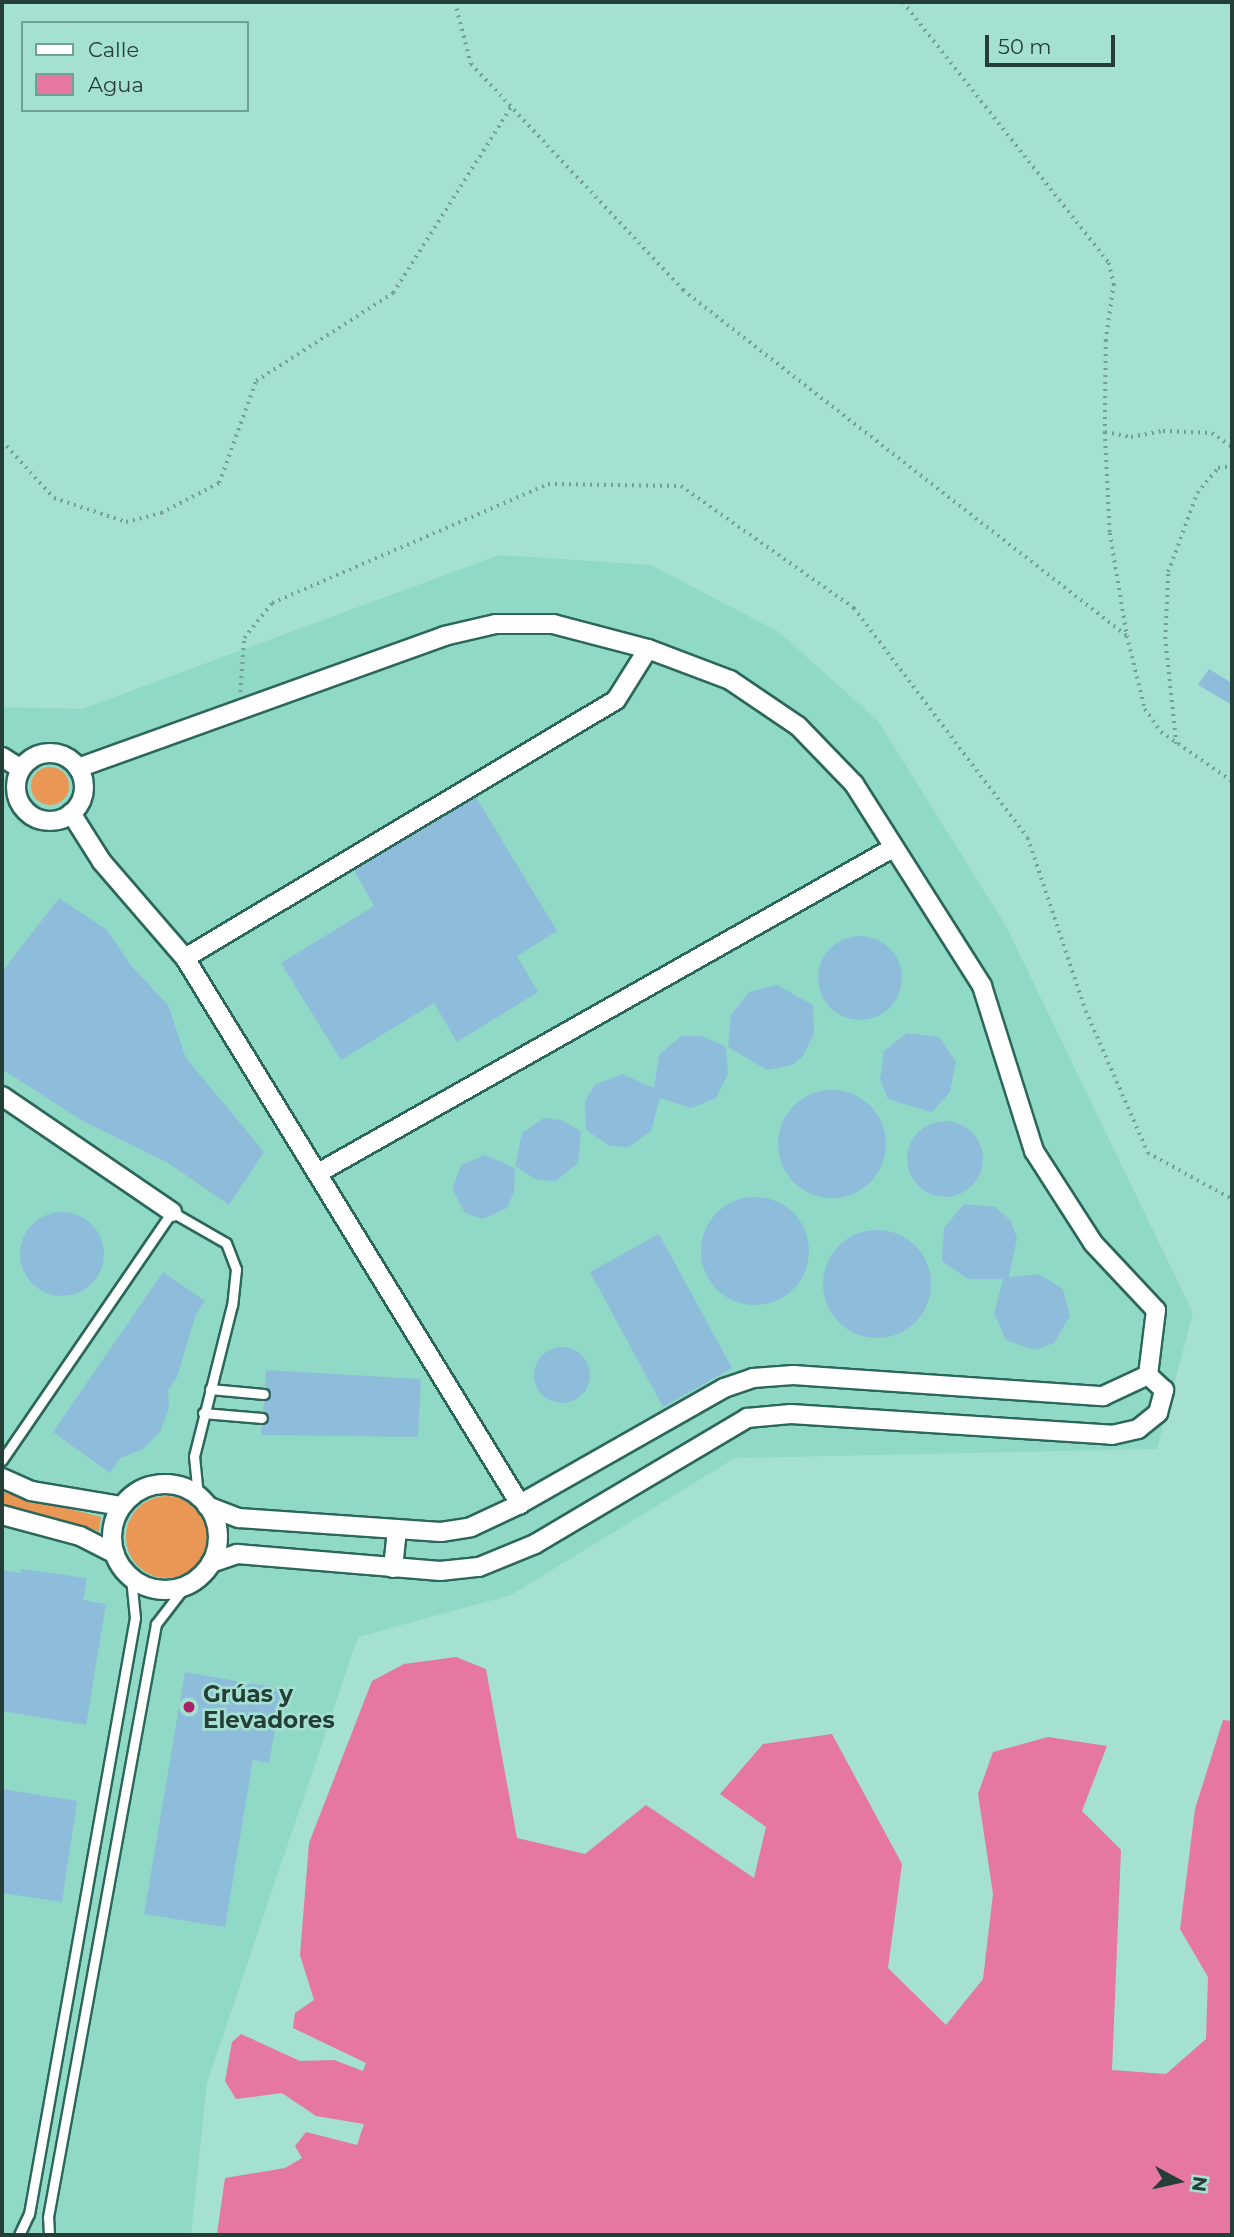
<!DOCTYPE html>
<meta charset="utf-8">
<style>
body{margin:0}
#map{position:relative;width:1234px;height:2237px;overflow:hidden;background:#a4e1d1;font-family:Montserrat,sans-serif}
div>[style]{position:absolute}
.built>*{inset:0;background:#91d9c7}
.green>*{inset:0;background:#ea9655}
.round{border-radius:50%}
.water>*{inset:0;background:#e577a2}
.building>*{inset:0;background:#8dbddb}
.path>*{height:3.5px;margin-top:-1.75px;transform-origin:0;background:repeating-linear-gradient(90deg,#72a094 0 2px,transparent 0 7px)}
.roads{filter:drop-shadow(2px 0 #2b675a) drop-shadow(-2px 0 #2b675a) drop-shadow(0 2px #2b675a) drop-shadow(0 -2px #2b675a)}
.service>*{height:9px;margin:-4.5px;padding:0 4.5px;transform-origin:4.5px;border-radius:4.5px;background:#fff}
.minor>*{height:18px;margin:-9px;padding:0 9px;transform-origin:9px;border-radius:9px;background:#fff}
.minor>.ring{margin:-9px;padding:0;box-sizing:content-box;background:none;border:18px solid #fff;border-radius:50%}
.dots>*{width:19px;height:19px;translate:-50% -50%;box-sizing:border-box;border:4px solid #a4e1d1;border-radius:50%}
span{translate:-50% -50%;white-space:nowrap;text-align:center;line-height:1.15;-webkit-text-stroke:5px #a4e1d1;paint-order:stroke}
.poi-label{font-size:23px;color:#253e38;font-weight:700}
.left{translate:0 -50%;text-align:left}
.frame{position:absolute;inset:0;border:4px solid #253e38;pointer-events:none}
.legend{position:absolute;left:21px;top:21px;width:228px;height:91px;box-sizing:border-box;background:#a4e1d1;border:2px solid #71a094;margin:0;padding:9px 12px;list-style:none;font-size:21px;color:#253e38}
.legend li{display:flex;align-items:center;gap:14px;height:35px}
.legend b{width:35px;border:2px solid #71a094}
.north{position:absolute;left:1143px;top:2146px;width:70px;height:70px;-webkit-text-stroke:5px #a4e1d1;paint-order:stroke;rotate:98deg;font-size:19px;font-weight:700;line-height:28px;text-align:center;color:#253e38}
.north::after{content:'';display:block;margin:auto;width:24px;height:32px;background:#253e38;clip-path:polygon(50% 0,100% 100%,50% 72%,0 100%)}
.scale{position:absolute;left:985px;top:35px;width:130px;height:32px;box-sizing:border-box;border:4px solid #253e38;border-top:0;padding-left:9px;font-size:21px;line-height:24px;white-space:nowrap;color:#253e38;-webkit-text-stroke:5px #a4e1d1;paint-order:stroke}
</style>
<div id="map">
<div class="built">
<i style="clip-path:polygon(499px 555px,651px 565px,779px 632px,878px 721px,1006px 926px,1193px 1313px,1157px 1449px,735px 1458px,511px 1595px,358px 1637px,207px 2083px,191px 2235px,2px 2235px,2px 707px,82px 709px)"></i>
</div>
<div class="green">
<i class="round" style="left:31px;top:767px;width:38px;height:38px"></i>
<i style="clip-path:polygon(2px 1492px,101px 1517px,99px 1531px,13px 1508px,2px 1503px)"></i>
<i class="round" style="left:126px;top:1496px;width:82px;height:82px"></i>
</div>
<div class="water">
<i style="clip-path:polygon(456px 1657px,486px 1669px,517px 1838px,585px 1854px,646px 1805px,754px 1878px,766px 1827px,720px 1794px,763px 1744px,832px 1734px,902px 1864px,888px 1968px,946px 2025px,983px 1979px,993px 1894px,978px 1794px,993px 1752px,1048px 1737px,1107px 1746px,1082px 1811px,1121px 1850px,1112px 2070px,1166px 2074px,1206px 2039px,1208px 1977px,1180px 1929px,1195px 1809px,1223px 1720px,1232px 1721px,1232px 2235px,217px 2234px,225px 2178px,285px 2168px,302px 2158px,295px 2146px,306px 2132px,357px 2145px,364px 2124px,316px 2116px,282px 2093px,236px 2099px,225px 2081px,232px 2042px,241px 2034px,300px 2061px,334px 2060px,363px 2071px,366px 2063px,293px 2028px,295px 2013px,314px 2000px,300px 1955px,309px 1843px,372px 1681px,404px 1664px)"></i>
</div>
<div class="building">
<i style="clip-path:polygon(1209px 669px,1232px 683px,1232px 705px,1198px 685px)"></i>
<i style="clip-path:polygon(476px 797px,557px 931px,517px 956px,538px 992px,457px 1042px,434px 1003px,341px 1060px,281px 963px,374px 906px,354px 870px)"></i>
<i style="clip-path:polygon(59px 898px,107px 930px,132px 967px,168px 1005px,186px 1058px,264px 1152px,229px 1205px,168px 1163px,81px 1120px,2px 1069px,2px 972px)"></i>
<i class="round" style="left:818px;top:936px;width:84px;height:84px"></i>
<i style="clip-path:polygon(777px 985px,813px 1005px,814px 1033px,803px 1056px,792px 1065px,767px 1070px,728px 1047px,731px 1015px,749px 992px)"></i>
<i style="clip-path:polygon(907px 1033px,939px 1037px,956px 1062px,950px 1092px,932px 1112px,888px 1099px,880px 1080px,884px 1051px)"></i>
<i style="clip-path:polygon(681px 1036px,702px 1036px,726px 1047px,728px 1074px,716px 1098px,691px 1108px,660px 1098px,651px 1131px,629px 1147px,610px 1146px,586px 1130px,585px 1101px,595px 1085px,622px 1074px,654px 1088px,659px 1055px)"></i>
<i class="round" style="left:778px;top:1090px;width:108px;height:108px"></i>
<i style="clip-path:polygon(544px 1118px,561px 1120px,581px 1131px,578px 1163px,556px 1181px,537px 1180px,515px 1166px,522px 1133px)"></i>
<i class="round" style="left:907px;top:1121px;width:76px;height:76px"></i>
<i style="clip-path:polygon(485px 1155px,515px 1168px,514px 1192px,507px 1208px,483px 1219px,465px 1213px,452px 1189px,461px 1165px)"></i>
<i class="round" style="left:701px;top:1197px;width:108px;height:108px"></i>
<i style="clip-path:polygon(964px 1204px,995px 1207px,1010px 1220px,1017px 1238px,1009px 1277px,1039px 1274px,1063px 1289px,1070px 1316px,1054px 1343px,1035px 1350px,1006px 1340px,994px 1313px,1003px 1279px,968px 1279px,942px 1261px,944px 1228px)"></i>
<i class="round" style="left:20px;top:1212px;width:84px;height:84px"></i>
<i class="round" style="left:823px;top:1230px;width:108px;height:108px"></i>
<i style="clip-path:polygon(659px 1234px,732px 1368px,663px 1407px,590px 1272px)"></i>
<i style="clip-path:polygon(163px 1272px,205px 1301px,196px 1314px,177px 1377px,168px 1390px,169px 1408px,160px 1432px,143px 1449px,120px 1458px,110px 1473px,53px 1432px)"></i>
<i class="round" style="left:534px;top:1347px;width:56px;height:56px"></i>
<i style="clip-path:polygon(266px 1370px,421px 1379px,418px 1437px,261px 1435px,262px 1425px,269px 1419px,263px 1411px,264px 1401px,271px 1394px,265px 1387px)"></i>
<i style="clip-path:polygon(21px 1569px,87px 1578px,83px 1600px,106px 1604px,86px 1725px,2px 1711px,2px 1570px,21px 1573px)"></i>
<i style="clip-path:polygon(185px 1672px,282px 1689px,269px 1763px,253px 1760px,225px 1927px,144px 1914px)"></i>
<i style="clip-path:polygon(2px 1789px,77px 1801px,62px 1902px,2px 1893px)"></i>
</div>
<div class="path">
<i style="left:455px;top:2px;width:64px;rotate:75.5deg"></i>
<i style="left:471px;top:64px;width:310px;rotate:46.8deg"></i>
<i style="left:683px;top:290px;width:563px;rotate:37.93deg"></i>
<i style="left:903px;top:2px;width:333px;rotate:51.7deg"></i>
<i style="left:1109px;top:263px;width:22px;rotate:77deg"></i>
<i style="left:1114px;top:284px;width:57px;rotate:98.1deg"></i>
<i style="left:1106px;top:340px;width:92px;rotate:90.6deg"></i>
<i style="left:1105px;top:432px;width:101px;rotate:87.2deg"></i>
<i style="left:1110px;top:533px;width:104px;rotate:80.6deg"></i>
<i style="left:1127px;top:636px;width:75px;rotate:76.1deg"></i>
<i style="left:1145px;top:709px;width:28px;rotate:55deg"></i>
<i style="left:1161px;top:732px;width:86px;rotate:34.6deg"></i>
<i style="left:1105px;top:432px;width:26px;rotate:11deg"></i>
<i style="left:1131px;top:437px;width:33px;rotate:-11deg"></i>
<i style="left:1163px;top:431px;width:49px;rotate:2.3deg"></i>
<i style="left:1212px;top:433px;width:24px;rotate:35deg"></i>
<i style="left:2px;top:441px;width:77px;rotate:47.6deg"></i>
<i style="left:54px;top:498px;width:76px;rotate:18.4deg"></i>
<i style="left:126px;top:522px;width:36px;rotate:-14deg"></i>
<i style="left:161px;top:513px;width:65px;rotate:-27.3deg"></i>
<i style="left:219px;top:483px;width:109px;rotate:-70.1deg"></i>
<i style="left:256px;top:381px;width:163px;rotate:-32.7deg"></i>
<i style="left:393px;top:293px;width:220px;rotate:-57.6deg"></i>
<i style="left:240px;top:692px;width:54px;rotate:-85.8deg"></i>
<i style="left:244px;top:638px;width:45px;rotate:-51.3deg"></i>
<i style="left:272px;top:603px;width:301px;rotate:-23.3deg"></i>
<i style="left:548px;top:484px;width:133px;rotate:0.9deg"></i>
<i style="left:681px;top:486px;width:212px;rotate:35.2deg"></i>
<i style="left:854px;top:608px;width:288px;rotate:52.9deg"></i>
<i style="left:1028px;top:838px;width:182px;rotate:71.5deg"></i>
<i style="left:1086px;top:1011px;width:155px;rotate:66.4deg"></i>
<i style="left:1148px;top:1153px;width:96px;rotate:28.7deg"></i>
<i style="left:1176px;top:744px;width:106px;rotate:-96deg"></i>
<i style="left:1165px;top:639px;width:67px;rotate:-87.4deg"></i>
<i style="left:1168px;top:572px;width:84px;rotate:-69.8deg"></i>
<i style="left:1197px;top:493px;width:33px;rotate:-50deg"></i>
<i style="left:1218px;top:468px;width:14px;rotate:-8deg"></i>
</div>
<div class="roads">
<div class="service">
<i style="left:210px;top:1389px;width:54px;rotate:5.3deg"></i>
<i style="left:203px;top:1413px;width:59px;rotate:4.8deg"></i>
<i style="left:2px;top:1460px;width:301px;rotate:-55.6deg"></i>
<i style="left:172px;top:1212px;width:62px;rotate:29.9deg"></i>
<i style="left:226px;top:1243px;width:28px;rotate:69deg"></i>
<i style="left:236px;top:1269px;width:36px;rotate:96deg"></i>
<i style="left:232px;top:1305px;width:156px;rotate:104.1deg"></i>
<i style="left:194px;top:1456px;width:40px;rotate:84.3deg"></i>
<i style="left:19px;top:2235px;width:23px;rotate:-65deg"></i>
<i style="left:29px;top:2214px;width:605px;rotate:-79.92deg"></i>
<i style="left:135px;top:1618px;width:40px;rotate:-95.7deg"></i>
<i style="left:49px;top:2235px;width:18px;rotate:-93deg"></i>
<i style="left:48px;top:2217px;width:603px;rotate:-79.68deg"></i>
<i style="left:156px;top:1624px;width:49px;rotate:-52.4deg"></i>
</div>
<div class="minor">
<i class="ring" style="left:16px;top:753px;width:50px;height:50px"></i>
<i style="left:2px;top:757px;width:22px;rotate:32deg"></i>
<i style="left:78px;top:768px;width:389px;rotate:-19.8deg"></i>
<i style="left:444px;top:636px;width:53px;rotate:-13deg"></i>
<i style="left:496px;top:624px;width:57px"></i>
<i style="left:553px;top:624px;width:98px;rotate:14.7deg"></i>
<i style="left:648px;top:649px;width:88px;rotate:20.7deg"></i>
<i style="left:730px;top:680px;width:82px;rotate:34.1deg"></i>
<i style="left:798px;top:726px;width:81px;rotate:46deg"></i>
<i style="left:854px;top:784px;width:239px;rotate:57.6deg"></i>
<i style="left:982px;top:986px;width:173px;rotate:72.5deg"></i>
<i style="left:1034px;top:1151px;width:109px;rotate:57.3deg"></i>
<i style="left:1093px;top:1243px;width:92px;rotate:46.8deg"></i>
<i style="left:1156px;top:1310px;width:65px;rotate:97deg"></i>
<i style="left:71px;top:813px;width:58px;rotate:57.7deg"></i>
<i style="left:102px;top:862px;width:127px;rotate:49.2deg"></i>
<i style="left:185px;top:958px;width:641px;rotate:58.47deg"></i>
<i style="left:185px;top:958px;width:502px;rotate:-30.91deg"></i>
<i style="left:616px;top:700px;width:60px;rotate:-57.9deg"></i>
<i style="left:2px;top:1096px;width:206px;rotate:34.3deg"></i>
<i style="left:318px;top:1173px;width:658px;rotate:-29.49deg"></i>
<i style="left:2px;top:1478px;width:32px;rotate:24deg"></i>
<i style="left:31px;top:1491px;width:92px;rotate:9.4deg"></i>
<i class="ring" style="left:112px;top:1484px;width:88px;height:88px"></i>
<i style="left:207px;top:1506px;width:34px;rotate:21deg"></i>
<i style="left:239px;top:1518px;width:202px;rotate:4deg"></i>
<i style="left:441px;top:1532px;width:30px;rotate:-9deg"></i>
<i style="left:471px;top:1527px;width:54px;rotate:-25.1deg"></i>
<i style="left:520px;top:1504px;width:235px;rotate:-29.6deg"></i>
<i style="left:724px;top:1388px;width:31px;rotate:-19deg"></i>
<i style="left:753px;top:1378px;width:40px;rotate:-4.3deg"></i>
<i style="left:793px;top:1375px;width:311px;rotate:3.9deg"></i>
<i style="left:1103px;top:1396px;width:50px;rotate:-25deg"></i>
<i style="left:2px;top:1515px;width:81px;rotate:15.1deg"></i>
<i style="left:80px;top:1536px;width:39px;rotate:27deg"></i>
<i style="left:211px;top:1563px;width:28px;rotate:-19deg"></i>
<i style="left:237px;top:1554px;width:204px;rotate:4.8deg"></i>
<i style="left:440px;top:1571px;width:39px;rotate:-6deg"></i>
<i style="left:479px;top:1567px;width:61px;rotate:-22.3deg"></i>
<i style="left:535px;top:1544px;width:247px;rotate:-30.7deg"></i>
<i style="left:747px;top:1418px;width:44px;rotate:-5.2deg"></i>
<i style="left:791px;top:1414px;width:322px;rotate:3.7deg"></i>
<i style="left:1112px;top:1435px;width:27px;rotate:-13deg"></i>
<i style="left:1138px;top:1429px;width:26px;rotate:-39deg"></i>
<i style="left:1158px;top:1413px;width:24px;rotate:-75deg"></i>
<i style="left:1164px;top:1390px;width:22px;rotate:-137deg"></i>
<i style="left:393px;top:1568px;width:37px;rotate:-84deg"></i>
</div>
</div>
<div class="dots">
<i style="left:189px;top:1707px;background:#aa2164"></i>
</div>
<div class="poi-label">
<span class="left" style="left:203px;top:1707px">Grúas y<br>Elevadores</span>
</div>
<div class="frame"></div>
<ul class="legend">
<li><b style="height:9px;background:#fff"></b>Calle</li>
<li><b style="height:19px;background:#e577a2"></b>Agua</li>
</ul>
<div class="north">N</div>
<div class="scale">50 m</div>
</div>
